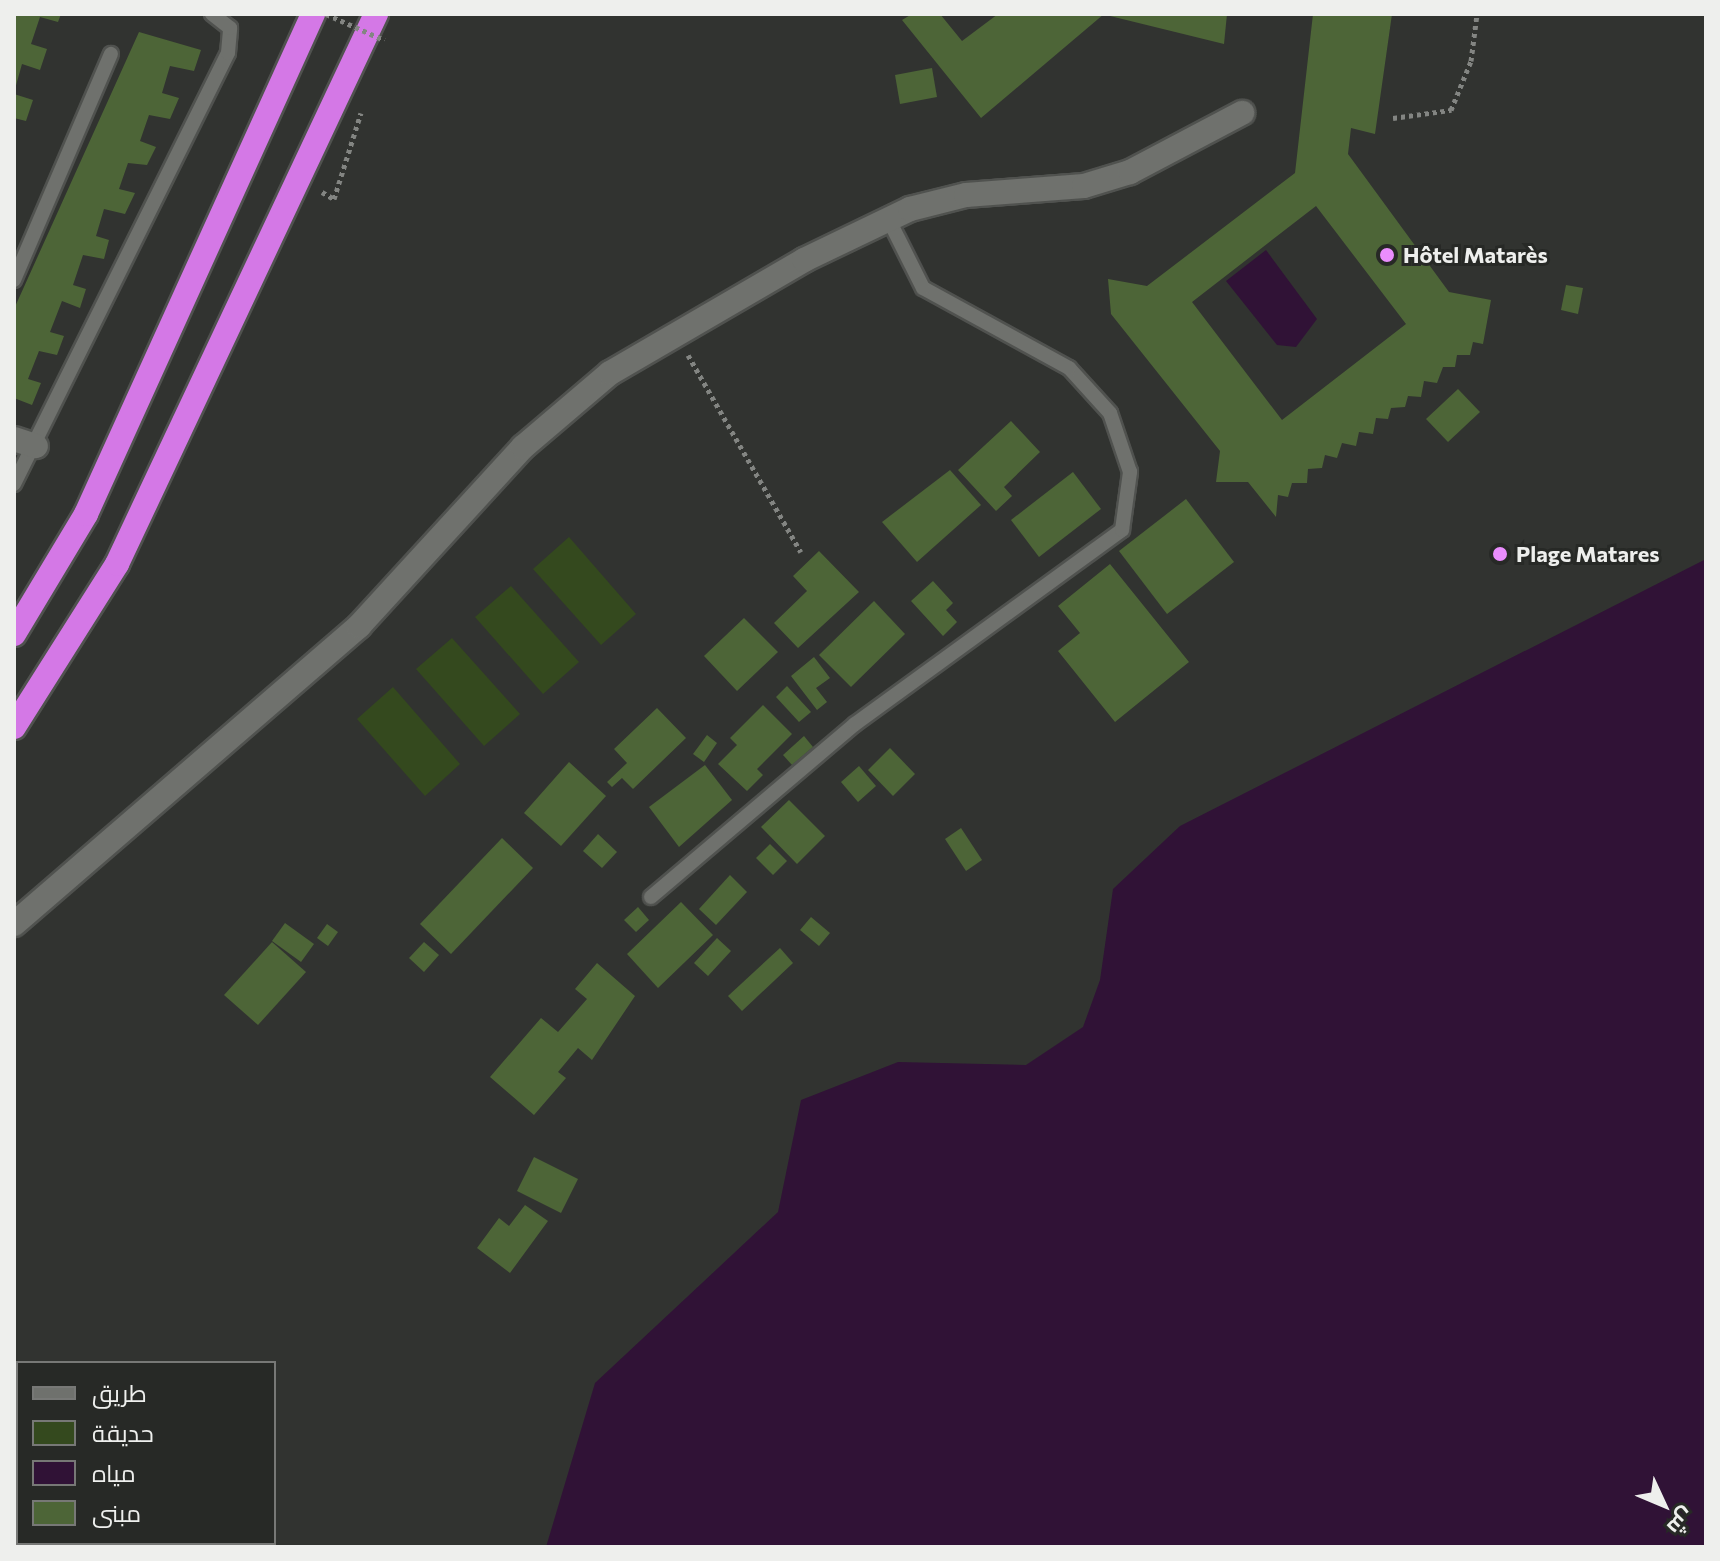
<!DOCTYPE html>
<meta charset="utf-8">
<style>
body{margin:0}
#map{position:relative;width:1720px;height:1561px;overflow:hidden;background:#313330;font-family:Commissioner,Cairo,sans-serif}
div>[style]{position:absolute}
.green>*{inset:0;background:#34491e}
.water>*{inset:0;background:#301236}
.building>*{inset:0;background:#4d6537}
.path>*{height:5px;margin-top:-2.5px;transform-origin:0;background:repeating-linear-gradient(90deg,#838582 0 4px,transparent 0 8px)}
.roads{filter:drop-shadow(2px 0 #50524f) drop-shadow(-2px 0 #50524f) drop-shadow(0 2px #50524f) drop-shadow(0 -2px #50524f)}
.lane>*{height:14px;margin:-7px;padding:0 7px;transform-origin:7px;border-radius:7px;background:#6f716d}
.street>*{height:24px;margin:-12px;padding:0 12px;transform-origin:12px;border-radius:12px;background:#6f716d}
.highway>*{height:24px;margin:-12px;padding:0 12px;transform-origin:12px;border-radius:12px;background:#d478e6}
.path-bridge>*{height:5px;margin-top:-2.5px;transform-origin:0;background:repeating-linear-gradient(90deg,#838582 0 4px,transparent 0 8px)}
.dots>*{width:22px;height:22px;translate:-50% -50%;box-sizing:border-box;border:4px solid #272926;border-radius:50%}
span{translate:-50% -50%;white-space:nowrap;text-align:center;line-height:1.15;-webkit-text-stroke:6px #272926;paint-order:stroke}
.poi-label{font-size:22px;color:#eeefed;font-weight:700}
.left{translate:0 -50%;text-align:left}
.frame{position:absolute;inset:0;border:16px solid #eeefed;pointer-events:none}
.legend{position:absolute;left:16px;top:1361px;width:260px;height:184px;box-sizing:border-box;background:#272926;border:2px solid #777876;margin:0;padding:10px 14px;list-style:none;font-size:24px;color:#eeefed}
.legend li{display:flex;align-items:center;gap:16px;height:40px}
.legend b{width:40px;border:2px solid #777876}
.north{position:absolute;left:1624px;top:1465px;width:80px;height:80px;-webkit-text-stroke:6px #272926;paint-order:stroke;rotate:134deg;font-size:22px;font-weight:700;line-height:32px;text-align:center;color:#eeefed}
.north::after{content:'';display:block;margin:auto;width:28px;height:36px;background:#eeefed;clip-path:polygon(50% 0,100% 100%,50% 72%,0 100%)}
</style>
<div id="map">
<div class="green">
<i style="clip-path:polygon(569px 537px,636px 614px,601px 645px,533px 569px)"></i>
<i style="clip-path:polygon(511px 586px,579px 662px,543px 694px,475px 617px)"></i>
<i style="clip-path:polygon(452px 638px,520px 714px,484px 746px,416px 669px)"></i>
<i style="clip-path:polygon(393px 687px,460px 764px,425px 796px,357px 719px)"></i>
</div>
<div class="water">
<i style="clip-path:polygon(1266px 250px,1317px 319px,1296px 347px,1277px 345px,1226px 281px)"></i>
<i style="clip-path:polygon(1706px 559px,1706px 1547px,546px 1547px,595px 1383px,778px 1212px,801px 1100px,898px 1062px,1026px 1065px,1083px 1027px,1100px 980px,1113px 889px,1180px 826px)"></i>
</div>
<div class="building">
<i style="clip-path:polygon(14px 14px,61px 14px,58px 22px,40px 17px,31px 44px,47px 49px,40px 70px,22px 64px,15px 89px)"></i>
<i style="clip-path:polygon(912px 14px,940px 14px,962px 41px,998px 14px,1104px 14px,981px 118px,902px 20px)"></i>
<i style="clip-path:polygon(1106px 14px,1227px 14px,1224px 44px,1106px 15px)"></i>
<i style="clip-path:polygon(evenodd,1313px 14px,1392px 14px,1375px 134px,1351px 128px,1348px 154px,1449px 292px,1491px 300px,1483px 344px,1473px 342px,1470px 355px,1457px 355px,1455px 367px,1443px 367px,1437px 383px,1424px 381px,1421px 397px,1408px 396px,1405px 407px,1391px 408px,1388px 419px,1376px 418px,1373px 434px,1359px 432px,1356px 446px,1342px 443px,1337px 458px,1325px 455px,1322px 468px,1308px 469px,1307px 483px,1292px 483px,1288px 497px,1278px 495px,1276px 517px,1248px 482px,1216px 482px,1220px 451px,1111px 314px,1108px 279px,1147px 286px,1295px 173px,1313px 14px,1316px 206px,1406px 324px,1282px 420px,1192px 302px,1316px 206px)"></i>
<i style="clip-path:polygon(139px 32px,201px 50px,194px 71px,170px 66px,162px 93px,179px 98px,170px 119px,149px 115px,140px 141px,156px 147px,147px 165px,128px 163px,119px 189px,135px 193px,125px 214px,104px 209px,96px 236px,109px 240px,104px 259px,83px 255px,73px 285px,86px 289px,80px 308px,62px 301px,50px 332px,64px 336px,57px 355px,39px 351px,28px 379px,41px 383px,32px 405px,14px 398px,14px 309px)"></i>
<i style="clip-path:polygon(932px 68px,937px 97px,900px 104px,895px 75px)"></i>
<i style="clip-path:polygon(14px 94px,33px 100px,26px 121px,14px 118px)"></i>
<i style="clip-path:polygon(1566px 285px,1583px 288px,1578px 314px,1561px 310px)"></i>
<i style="clip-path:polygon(1458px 389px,1480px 412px,1448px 442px,1426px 419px)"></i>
<i style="clip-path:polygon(1011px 421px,1040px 452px,1004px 487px,1012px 496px,996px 511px,958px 470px)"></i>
<i style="clip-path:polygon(950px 470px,981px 505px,917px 562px,882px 522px)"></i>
<i style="clip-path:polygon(1073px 472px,1101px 509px,1039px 557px,1011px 520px)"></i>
<i style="clip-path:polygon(1186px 499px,1234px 562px,1167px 614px,1119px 551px)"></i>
<i style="clip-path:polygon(819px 551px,859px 592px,798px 648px,774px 623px,807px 591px,793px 576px)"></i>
<i style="clip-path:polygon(1110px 564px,1189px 662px,1115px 722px,1058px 651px,1080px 633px,1058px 606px)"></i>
<i style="clip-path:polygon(933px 581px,953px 603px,946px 610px,957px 622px,943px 636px,911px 601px)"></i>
<i style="clip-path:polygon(874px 601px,905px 634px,851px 687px,819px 655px)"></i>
<i style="clip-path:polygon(744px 618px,778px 652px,737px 691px,704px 656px)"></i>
<i style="clip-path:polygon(814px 657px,830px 678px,816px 688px,827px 702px,817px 710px,791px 676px)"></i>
<i style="clip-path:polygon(787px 686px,811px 712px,799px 722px,776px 697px)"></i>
<i style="clip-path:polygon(763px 705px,792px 734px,757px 769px,763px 775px,747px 791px,718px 764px,737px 745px,730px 738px)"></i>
<i style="clip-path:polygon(657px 708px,686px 738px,633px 789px,622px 778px,612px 787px,607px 782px,627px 763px,614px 749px)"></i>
<i style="clip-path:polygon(707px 735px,717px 743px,704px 762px,693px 754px)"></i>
<i style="clip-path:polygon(804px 736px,813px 747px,792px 765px,783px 755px)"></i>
<i style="clip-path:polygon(890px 748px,915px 774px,893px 796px,868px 770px)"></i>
<i style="clip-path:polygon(569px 762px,606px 796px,561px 846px,524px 813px)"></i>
<i style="clip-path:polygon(705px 765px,732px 800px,679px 847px,649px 807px)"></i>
<i style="clip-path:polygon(859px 766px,876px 786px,858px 802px,841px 782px)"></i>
<i style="clip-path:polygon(789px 800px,825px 836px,797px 864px,761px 827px)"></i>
<i style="clip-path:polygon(961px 828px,982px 860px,966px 871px,945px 839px)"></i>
<i style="clip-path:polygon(598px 834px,617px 852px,602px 868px,583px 851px)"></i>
<i style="clip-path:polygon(502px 838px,533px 868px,451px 954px,420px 924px)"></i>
<i style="clip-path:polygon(770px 844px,787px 861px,773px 875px,756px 858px)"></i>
<i style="clip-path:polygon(730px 875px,747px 892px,716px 925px,699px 909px)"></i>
<i style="clip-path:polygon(681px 902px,713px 935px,658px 988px,627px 954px)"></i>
<i style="clip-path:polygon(638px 907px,649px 920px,636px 932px,624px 920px)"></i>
<i style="clip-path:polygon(811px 917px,830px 933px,819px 946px,800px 930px)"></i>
<i style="clip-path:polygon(285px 923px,314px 944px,301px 962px,272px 941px)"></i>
<i style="clip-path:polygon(327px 924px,338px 932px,328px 946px,317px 938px)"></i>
<i style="clip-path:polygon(717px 938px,731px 951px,708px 976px,694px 963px)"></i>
<i style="clip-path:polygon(272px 942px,306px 972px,258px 1025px,224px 995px)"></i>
<i style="clip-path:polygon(424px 942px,439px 955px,424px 972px,409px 958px)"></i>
<i style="clip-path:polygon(780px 948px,793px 963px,742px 1011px,728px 996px)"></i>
<i style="clip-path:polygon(597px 963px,635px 996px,592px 1060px,578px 1048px,558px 1072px,566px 1078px,534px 1115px,490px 1077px,541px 1018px,558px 1032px,587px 999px,575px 989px)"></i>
<i style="clip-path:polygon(534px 1157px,578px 1179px,561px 1213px,517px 1191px)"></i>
<i style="clip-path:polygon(525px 1205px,548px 1221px,510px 1273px,477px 1248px,499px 1218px,509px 1226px)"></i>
</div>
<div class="path">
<i style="left:1393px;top:118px;width:59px;rotate:-7.9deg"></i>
<i style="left:1451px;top:110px;width:53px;rotate:-67.8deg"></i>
<i style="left:1471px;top:61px;width:47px;rotate:-82.7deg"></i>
<i style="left:322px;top:192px;width:14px;rotate:30deg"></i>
<i style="left:334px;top:199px;width:90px;rotate:-72.6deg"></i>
<i style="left:688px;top:355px;width:227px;rotate:60.2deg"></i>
</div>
<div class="roads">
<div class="lane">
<i style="left:14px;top:280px;width:246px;rotate:-66.8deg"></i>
<i style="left:14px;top:484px;width:481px;rotate:-63.6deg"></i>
<i style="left:228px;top:53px;width:25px;rotate:-85deg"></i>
<i style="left:230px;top:28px;width:23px;rotate:-142deg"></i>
<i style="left:651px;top:897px;width:267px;rotate:-40.3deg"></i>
<i style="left:855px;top:724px;width:330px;rotate:-36deg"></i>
<i style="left:1122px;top:530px;width:59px;rotate:-82.1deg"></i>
<i style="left:1130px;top:472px;width:62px;rotate:-108.7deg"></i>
<i style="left:1110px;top:413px;width:61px;rotate:-132.3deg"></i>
<i style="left:1069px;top:368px;width:166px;rotate:-151.3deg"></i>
<i style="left:923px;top:288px;width:78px;rotate:-116.6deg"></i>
</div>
<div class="street">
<i style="left:14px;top:439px;width:23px;rotate:18deg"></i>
<i style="left:14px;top:924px;width:456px;rotate:-40.8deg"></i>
<i style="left:359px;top:626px;width:243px;rotate:-47.5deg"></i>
<i style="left:523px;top:447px;width:114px;rotate:-40.4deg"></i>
<i style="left:610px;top:373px;width:225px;rotate:-30.2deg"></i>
<i style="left:804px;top:260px;width:118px;rotate:-25.7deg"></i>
<i style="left:910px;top:209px;width:58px;rotate:-14deg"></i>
<i style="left:966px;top:195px;width:118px;rotate:-4.4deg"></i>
<i style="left:1084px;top:186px;width:48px;rotate:-16.9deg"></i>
<i style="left:1130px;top:172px;width:127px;rotate:-27.8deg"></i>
</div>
<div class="highway">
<i style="left:14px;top:634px;width:140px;rotate:-59deg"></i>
<i style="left:86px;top:514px;width:549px;rotate:-65.58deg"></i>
<i style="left:14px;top:727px;width:193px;rotate:-57.7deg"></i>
<i style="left:117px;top:564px;width:608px;rotate:-64.78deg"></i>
</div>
</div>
<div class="path-bridge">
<i style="left:326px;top:14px;width:64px;rotate:24.1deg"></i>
</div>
<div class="dots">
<i style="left:1387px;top:255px;background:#ea8dfd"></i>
<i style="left:1500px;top:554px;background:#ea8dfd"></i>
</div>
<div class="poi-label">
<span class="left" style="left:1403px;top:255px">Hôtel Matarès</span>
<span class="left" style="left:1516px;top:554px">Plage Matares</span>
</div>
<div class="frame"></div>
<ul class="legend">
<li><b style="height:10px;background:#6f716d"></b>طريق</li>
<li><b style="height:22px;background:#34491e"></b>حديقة</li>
<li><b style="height:22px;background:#301236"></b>مياه</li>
<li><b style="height:22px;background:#4d6537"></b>مبنى</li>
</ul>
<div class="north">ش</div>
</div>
